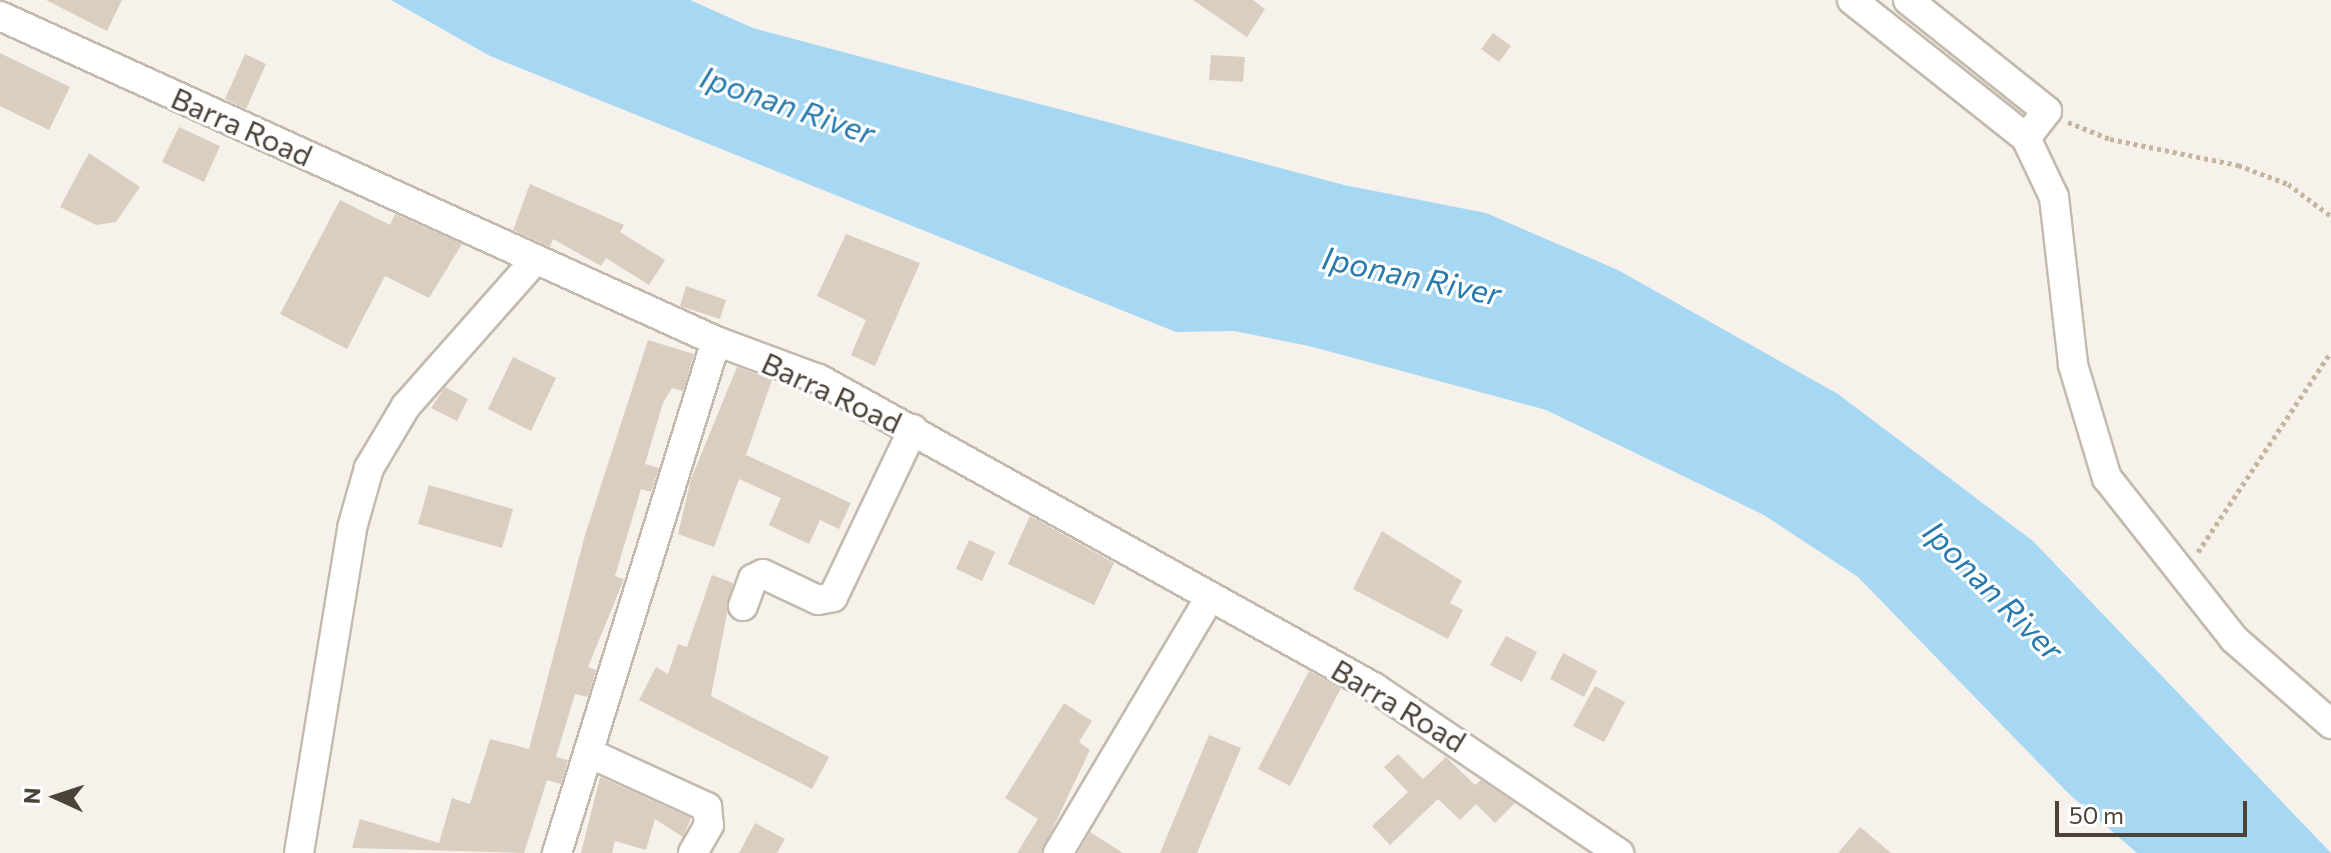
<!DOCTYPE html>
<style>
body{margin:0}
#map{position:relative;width:2331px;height:853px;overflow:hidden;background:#f6f2eb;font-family:Commissioner,sans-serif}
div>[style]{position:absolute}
.water>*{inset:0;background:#a6d8f4}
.building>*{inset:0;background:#d9cec0}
.path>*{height:5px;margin-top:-2.5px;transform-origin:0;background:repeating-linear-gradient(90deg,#c5b59e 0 4px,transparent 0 8px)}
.roads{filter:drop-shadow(2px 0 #c3baad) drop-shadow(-2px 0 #c3baad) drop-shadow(0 2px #c3baad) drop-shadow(0 -2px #c3baad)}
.minor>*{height:28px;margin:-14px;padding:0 14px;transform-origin:14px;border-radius:14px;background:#fff}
span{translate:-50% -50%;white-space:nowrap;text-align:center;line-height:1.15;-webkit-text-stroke:6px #fff;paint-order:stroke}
.street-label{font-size:30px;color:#4b4338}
.water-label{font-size:32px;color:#287aad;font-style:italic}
.north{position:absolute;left:16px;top:757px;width:80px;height:80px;-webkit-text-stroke:6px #fff;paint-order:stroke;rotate:273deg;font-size:22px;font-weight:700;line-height:32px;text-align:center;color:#4b4338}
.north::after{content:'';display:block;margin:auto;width:28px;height:36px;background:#4b4338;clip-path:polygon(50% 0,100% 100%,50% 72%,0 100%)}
.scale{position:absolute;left:2055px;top:801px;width:192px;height:36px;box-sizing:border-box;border:4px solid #4b4338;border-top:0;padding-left:10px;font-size:24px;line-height:28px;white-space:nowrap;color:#4b4338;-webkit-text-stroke:6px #fff;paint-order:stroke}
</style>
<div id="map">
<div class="water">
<i style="clip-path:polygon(391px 0,690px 0,753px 28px,1344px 185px,1486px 213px,1618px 270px,1838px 394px,2033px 541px,2331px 853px,2137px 853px,2068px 793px,1858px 577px,1764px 515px,1546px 410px,1309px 346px,1234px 331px,1176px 332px,490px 56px)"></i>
</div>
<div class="building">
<i style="clip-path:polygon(46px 0,122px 0,107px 31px)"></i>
<i style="clip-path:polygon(1193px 0,1253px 0,1265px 9px,1247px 37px)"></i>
<i style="clip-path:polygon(1493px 33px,1511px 46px,1499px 62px,1481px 49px)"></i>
<i style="clip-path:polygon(0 53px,70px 87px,49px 130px,0 106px)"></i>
<i style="clip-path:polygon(245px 54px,266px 64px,246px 109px,225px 99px)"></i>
<i style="clip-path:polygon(1211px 55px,1245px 57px,1243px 82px,1209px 80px)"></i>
<i style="clip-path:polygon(179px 127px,220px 146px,204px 182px,162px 162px)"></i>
<i style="clip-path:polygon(89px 153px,140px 187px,116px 222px,96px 225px,60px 207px)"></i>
<i style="clip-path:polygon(530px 184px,624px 225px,620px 232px,665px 260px,649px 285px,606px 258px,601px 266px,553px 239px,550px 247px,513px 230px)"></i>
<i style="clip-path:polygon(340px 200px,390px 225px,395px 214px,462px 244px,429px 298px,385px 276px,347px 349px,280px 314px)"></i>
<i style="clip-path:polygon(846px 234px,920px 263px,875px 366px,851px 355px,866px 320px,817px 296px)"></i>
<i style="clip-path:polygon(686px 286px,726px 300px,720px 319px,680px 306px)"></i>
<i style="clip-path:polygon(648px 340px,694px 354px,683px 391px,672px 388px,663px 403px,645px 464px,659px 468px,651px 492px,641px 489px,615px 576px,624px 579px,588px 667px,596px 670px,588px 697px,575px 694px,556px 757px,568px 760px,561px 784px,547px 780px,524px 853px,352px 848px,360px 819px,439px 843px,452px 798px,470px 804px,490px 739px,529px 749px,585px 535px)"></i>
<i style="clip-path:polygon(513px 357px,556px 378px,531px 431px,488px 409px)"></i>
<i style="clip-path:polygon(737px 367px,772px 380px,746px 455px,851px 503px,839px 529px,820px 520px,809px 544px,769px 525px,781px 498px,739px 479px,714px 547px,678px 534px,691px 479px)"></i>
<i style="clip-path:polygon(445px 387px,468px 399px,457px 421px,431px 408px)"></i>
<i style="clip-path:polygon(429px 485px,513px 509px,502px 548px,418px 524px)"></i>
<i style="clip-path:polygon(1030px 516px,1114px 563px,1094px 605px,1008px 564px)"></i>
<i style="clip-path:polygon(1382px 531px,1462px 581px,1450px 603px,1463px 610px,1448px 639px,1353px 589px)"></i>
<i style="clip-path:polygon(969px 540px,995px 552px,982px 581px,956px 569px)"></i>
<i style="clip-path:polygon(712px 575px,733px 583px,711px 696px,829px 757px,812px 789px,639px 700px,656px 667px,668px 674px,678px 644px,687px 647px)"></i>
<i style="clip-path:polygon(1506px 636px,1537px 652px,1522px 682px,1490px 665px)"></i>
<i style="clip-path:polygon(1563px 653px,1597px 671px,1584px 697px,1550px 679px)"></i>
<i style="clip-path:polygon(1309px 671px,1341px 688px,1290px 786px,1258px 769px)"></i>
<i style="clip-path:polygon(1595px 686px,1625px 702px,1604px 742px,1573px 726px)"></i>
<i style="clip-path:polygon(1064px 703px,1092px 721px,1079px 742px,1090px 750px,1041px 853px,1017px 853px,1038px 819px,1005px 798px)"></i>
<i style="clip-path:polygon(1209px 735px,1241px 748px,1197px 853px,1160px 853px)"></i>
<i style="clip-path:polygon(1398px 754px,1423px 779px,1446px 757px,1475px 785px,1481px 780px,1515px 803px,1495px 823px,1476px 804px,1460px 820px,1438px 799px,1390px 845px,1372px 826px,1408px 792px,1384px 767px)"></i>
<i style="clip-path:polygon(600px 777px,691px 818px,683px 837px,655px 819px,646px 850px,615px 841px,612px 853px,581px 853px)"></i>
<i style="clip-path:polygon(755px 823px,785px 839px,777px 853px,739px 853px)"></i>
<i style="clip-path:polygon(1860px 827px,1891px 853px,1838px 853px)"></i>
<i style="clip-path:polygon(1090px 832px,1123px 853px,1078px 853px)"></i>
</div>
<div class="path">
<i style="left:2068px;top:122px;width:45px;rotate:22deg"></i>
<i style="left:2110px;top:139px;width:131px;rotate:11.5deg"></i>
<i style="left:2238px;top:165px;width:53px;rotate:20.8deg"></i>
<i style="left:2288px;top:184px;width:54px;rotate:36.7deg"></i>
<i style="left:2198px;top:552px;width:240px;rotate:-56.4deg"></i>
</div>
<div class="roads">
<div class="minor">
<i style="left:1852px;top:0;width:222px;rotate:38.4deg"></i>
<i style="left:2026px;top:138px;width:65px;rotate:64.6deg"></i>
<i style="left:2054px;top:197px;width:169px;rotate:83.5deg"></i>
<i style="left:2073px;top:365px;width:118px;rotate:73.3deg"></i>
<i style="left:2107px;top:478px;width:205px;rotate:51.7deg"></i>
<i style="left:2234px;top:639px;width:129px;rotate:41.2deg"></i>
<i style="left:1908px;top:0;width:178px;rotate:38.6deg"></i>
<i style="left:2047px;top:111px;width:34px;rotate:128deg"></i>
<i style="left:0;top:16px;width:786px;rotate:24.41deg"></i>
<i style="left:716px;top:341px;width:110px;rotate:20.3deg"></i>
<i style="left:819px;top:379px;width:636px;rotate:29.06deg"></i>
<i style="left:1375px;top:688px;width:295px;rotate:34.1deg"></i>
<i style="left:743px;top:606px;width:29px;rotate:-70deg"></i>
<i style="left:753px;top:579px;width:11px;rotate:-27deg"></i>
<i style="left:763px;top:574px;width:61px;rotate:25.3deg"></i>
<i style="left:818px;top:600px;width:15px;rotate:-11deg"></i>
<i style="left:833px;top:597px;width:186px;rotate:-64.5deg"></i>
<i style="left:589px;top:753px;width:130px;rotate:24.6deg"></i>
<i style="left:707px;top:807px;width:18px;rotate:84deg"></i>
<i style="left:709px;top:825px;width:32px;rotate:120deg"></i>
<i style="left:299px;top:853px;width:329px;rotate:-80.7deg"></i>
<i style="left:352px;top:528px;width:62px;rotate:-74.2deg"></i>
<i style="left:369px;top:468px;width:72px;rotate:-59.2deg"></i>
<i style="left:406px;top:406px;width:195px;rotate:-48.5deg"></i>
<i style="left:557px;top:853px;width:536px;rotate:-72.75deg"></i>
<i style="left:1058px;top:853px;width:295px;rotate:-59.3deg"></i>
</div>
</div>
<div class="street-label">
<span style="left:242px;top:126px;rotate:24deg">Barra Road</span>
<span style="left:832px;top:392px;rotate:25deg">Barra Road</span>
<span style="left:1399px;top:705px;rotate:31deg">Barra Road</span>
</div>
<div class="water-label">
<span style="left:788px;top:104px;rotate:19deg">Iponan River</span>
<span style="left:1412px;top:275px;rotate:12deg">Iponan River</span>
<span style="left:1994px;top:590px;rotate:45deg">Iponan River</span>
</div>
<div class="north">N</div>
<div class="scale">50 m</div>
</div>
